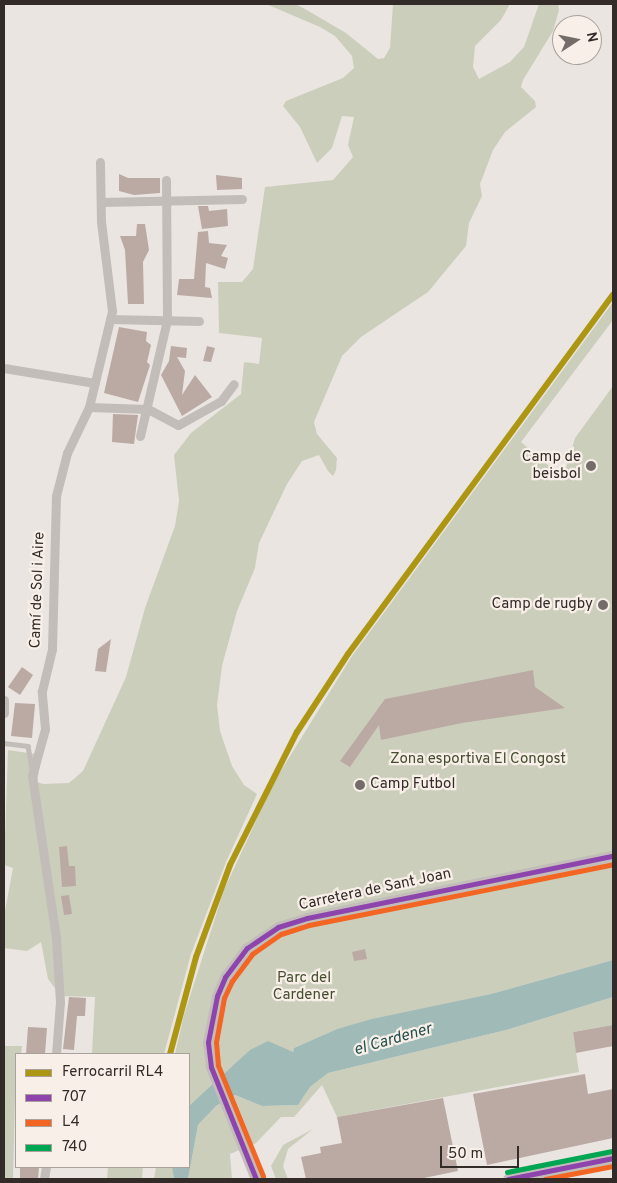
<!DOCTYPE html>
<meta charset="utf-8">
<style>
body{margin:0}
#map{position:relative;width:617px;height:1183px;overflow:hidden;background:#eae5e0;font-family:Overpass,sans-serif}
div>[style]{position:absolute}
.green>*{inset:0;background:#cccebc}
.water>*{inset:0;background:#9fbab7}
.building>*{inset:0;background:#bbaaa4}
.service>*{height:4.5px;margin:-2.25px;padding:0 2.25px;transform-origin:2.25px;border-radius:2.25px;background:#c3bdba}
.minor>*{height:9px;margin:-4.5px;padding:0 4.5px;transform-origin:4.5px;border-radius:4.5px;background:#c3bdba}
.tertiary>*{height:11px;margin:-5.5px;padding:0 5.5px;transform-origin:5.5px;border-radius:5.5px;background:#c3bdba}
.bus-1>*{height:5px;margin:-2.5px;padding:0 2.5px;transform-origin:2.5px;border-radius:2.5px;background:#8e44ad}
.bus-2>*{height:5px;margin:-2.5px;padding:0 2.5px;transform-origin:2.5px;border-radius:2.5px;background:#f26522}
.bus-3>*{height:5px;margin:-2.5px;padding:0 2.5px;transform-origin:2.5px;border-radius:2.5px;background:#00a651}
.rail-1>*{height:6px;margin:-3px;padding:0 3px;transform-origin:3px;border-radius:3px;background:#ad9612}
.dots>*{width:14px;height:14px;translate:-50% -50%;box-sizing:border-box;border:2px solid #f7efe8;border-radius:50%}
span{translate:-50% -50%;white-space:nowrap;text-align:center;line-height:1.15;-webkit-text-stroke:4.5px #f7efe8;paint-order:stroke}
.poi-label{font-size:15px;color:#332b28}
.right{translate:-100% -50%;text-align:right}
.left{translate:0 -50%;text-align:left}
.street-label{font-size:15px;color:#332b28}
.park-label{font-size:15px;color:#454e2f}
.water-label{font-size:16px;color:#234f4f;font-style:italic}
.frame{position:absolute;inset:0;border:5px solid #332b28;pointer-events:none}
.legend{position:absolute;left:15px;top:1053px;width:175px;height:115px;box-sizing:border-box;background:#f7efe8;border:1px solid #a9a19b;margin:0;padding:6px 9px;list-style:none;font-size:15px;color:#332b28}
.legend li{display:flex;align-items:center;gap:10px;height:25px}
.legend b{width:25px;border:1px solid #a9a19b}
.north{position:absolute;left:552px;top:15px;width:50px;height:50px;box-sizing:border-box;background:#f7efe8;border:1px solid #a9a19b;border-radius:50%;rotate:79deg;font-size:14px;font-weight:700;line-height:20px;text-align:center;color:#332b28}
.north::after{content:'';display:block;margin:auto;width:18px;height:22px;background:#736c68;clip-path:polygon(50% 0,100% 100%,50% 72%,0 100%)}
.scale{position:absolute;left:440px;top:1146px;width:79px;height:22px;box-sizing:border-box;border:2px solid #332b28;border-top:0;padding-left:6px;font-size:15px;line-height:18px;white-space:nowrap;color:#332b28;-webkit-text-stroke:4px #f7efe8;paint-order:stroke}
</style>
<div id="map">
<div class="green">
<i style="clip-path:polygon(266px 4px,295px 4px,305px 9px,346px 33px,378px 59px,384px 58px,390px 48px,393px 4px,510px 4px,501px 20px,475px 46px,473px 67px,479px 79px,510px 62px,524px 47px,539px 4px,558px 4px,559px 10px,553px 31px,523px 80px,521px 87px,535px 101px,536px 107px,505px 132px,493px 150px,480px 184px,482px 196px,469px 223px,466px 246px,428px 292px,361px 337px,342px 356px,314px 422px,317px 434px,337px 458px,336px 470px,333px 476px,328px 471px,319px 455px,302px 461px,287px 484px,259px 543px,255px 568px,237px 611px,222px 666px,217px 705px,220px 731px,232px 766px,244px 785px,257px 794px,226px 862px,191px 954px,164px 1054px,92px 1054px,95px 997px,61px 996px,48px 979px,41px 942px,27px 951px,4px 948px,4px 916px,13px 868px,4px 865px,8px 750px,42px 755px,37px 782px,43px 784px,69px 783px,83px 771px,126px 677px,145px 608px,175px 526px,179px 501px,174px 455px,191px 433px,241px 394px,244px 362px,259px 364px,262px 338px,219px 333px,218px 282px,242px 282px,253px 269px,265px 187px,333px 180px,353px 157px,348px 145px,354px 117px,342px 116px,332px 148px,317px 163px,300px 127px,283px 106px,286px 101px,343px 78px,354px 68px,352px 56px,335px 36px,320px 27px)"></i>
<i style="clip-path:polygon(613px 302px,613px 320px,521px 442px,563px 478px,575px 438px,613px 386px,613px 960px,491px 994px,337px 1029px,294px 1048px,293px 1053px,286px 1050px,227px 1074px,189px 1106px,189px 1054px,175px 1054px,184px 1015px,224px 890px,274px 782px,352px 656px)"></i>
<i style="clip-path:polygon(613px 997px,613px 1025px,573px 1032px,579px 1072px,337px 1117px,322px 1085px,294px 1117px,281px 1117px,256px 1143px,230px 1154px,232px 1179px,188px 1179px,198px 1125px,216px 1106px,235px 1095px,262px 1106px,298px 1105px,310px 1087px,328px 1073px,506px 1030px)"></i>
<i style="clip-path:polygon(4px 1046px,22px 1046px,21px 1054px,16px 1054px,13px 1179px,4px 1179px)"></i>
<i style="clip-path:polygon(313px 1129px,288px 1149px,283px 1166px,288px 1179px,276px 1179px,271px 1166px,283px 1145px)"></i>
<i style="clip-path:polygon(108px 1167px,143px 1167px,142px 1179px,107px 1179px)"></i>
<i style="clip-path:polygon(156px 1167px,172px 1167px,174px 1179px,154px 1179px)"></i>
</div>
<div class="water">
<i style="clip-path:polygon(613px 960px,613px 997px,506px 1030px,328px 1073px,310px 1087px,298px 1105px,262px 1106px,235px 1095px,216px 1106px,198px 1125px,188px 1179px,174px 1179px,172px 1167px,189px 1167px,189px 1106px,250px 1050px,268px 1041px,293px 1052px,294px 1048px,337px 1029px,372px 1019px,491px 994px)"></i>
</div>
<div class="building">
<i style="clip-path:polygon(119px 174px,128px 178px,160px 178px,160px 193px,134px 195px,119px 191px)"></i>
<i style="clip-path:polygon(216px 175px,242px 178px,242px 189px,217px 190px)"></i>
<i style="clip-path:polygon(198px 206px,208px 206px,209px 211px,227px 209px,228px 226px,202px 229px)"></i>
<i style="clip-path:polygon(137px 224px,145px 224px,149px 250px,143px 262px,144px 304px,128px 304px,125px 250px,120px 236px,136px 236px)"></i>
<i style="clip-path:polygon(208px 231px,209px 243px,227px 245px,221px 256px,228px 258px,225px 269px,206px 263px,205px 287px,210px 288px,212px 298px,177px 295px,179px 279px,194px 279px,198px 232px)"></i>
<i style="clip-path:polygon(119px 327px,147px 332px,146px 341px,151px 345px,147px 362px,150px 365px,138px 402px,104px 393px)"></i>
<i style="clip-path:polygon(171px 346px,187px 348px,186px 358px,177px 357px,185px 371px,182px 395px,195px 375px,212px 397px,182px 416px,161px 375px,169px 361px)"></i>
<i style="clip-path:polygon(207px 346px,215px 348px,211px 362px,203px 361px)"></i>
<i style="clip-path:polygon(113px 414px,138px 415px,134px 444px,112px 442px)"></i>
<i style="clip-path:polygon(111px 639px,106px 672px,95px 671px,98px 649px)"></i>
<i style="clip-path:polygon(22px 667px,33px 675px,20px 695px,8px 687px)"></i>
<i style="clip-path:polygon(533px 670px,535px 687px,565px 708px,462px 723px,381px 740px,379px 725px,350px 767px,340px 761px,385px 699px)"></i>
<i style="clip-path:polygon(15px 703px,35px 704px,32px 738px,11px 736px)"></i>
<i style="clip-path:polygon(67px 846px,69px 866px,75px 866px,76px 886px,62px 887px,59px 847px)"></i>
<i style="clip-path:polygon(69px 895px,72px 914px,64px 915px,61px 896px)"></i>
<i style="clip-path:polygon(365px 949px,367px 959px,354px 961px,352px 952px)"></i>
<i style="clip-path:polygon(69px 997px,86px 998px,85px 1016px,77px 1016px,74px 1050px,63px 1049px)"></i>
<i style="clip-path:polygon(613px 1025px,613px 1046px,576px 1053px,573px 1032px)"></i>
<i style="clip-path:polygon(28px 1027px,47px 1028px,45px 1054px,26px 1054px)"></i>
<i style="clip-path:polygon(585px 1074px,588px 1094px,613px 1089px,613px 1138px,487px 1165px,473px 1094px)"></i>
<i style="clip-path:polygon(443px 1098px,458px 1171px,419px 1179px,306px 1179px,301px 1157px,321px 1153px,320px 1147px,342px 1143px,337px 1117px)"></i>
<i style="clip-path:polygon(20px 1167px,39px 1167px,38px 1179px,20px 1179px)"></i>
</div>
<div class="service">
<i style="left:4px;top:743px;width:24px;rotate:7deg"></i>
<i style="left:28px;top:746px;width:23px;rotate:80deg"></i>
</div>
<div class="minor">
<i style="left:101px;top:202px;width:141px;rotate:-1.2deg"></i>
<i style="left:110px;top:319px;width:89px;rotate:1.3deg"></i>
<i style="left:4px;top:368px;width:92px;rotate:9.4deg"></i>
<i style="left:89px;top:407px;width:59px;rotate:1.9deg"></i>
<i style="left:148px;top:409px;width:34px;rotate:28deg"></i>
<i style="left:178px;top:425px;width:49px;rotate:-29.2deg"></i>
<i style="left:221px;top:401px;width:21px;rotate:-53deg"></i>
<i style="left:140px;top:436px;width:119px;rotate:-76.9deg"></i>
<i style="left:167px;top:320px;width:140px;rotate:-90.4deg"></i>
<i style="left:4px;top:700px;width:13px;rotate:90deg"></i>
<i style="left:56px;top:1054px;width:52px;rotate:-85.6deg"></i>
<i style="left:60px;top:1002px;width:64px;rotate:-93.6deg"></i>
<i style="left:56px;top:938px;width:164px;rotate:-98.4deg"></i>
<i style="left:32px;top:776px;width:49px;rotate:-74.5deg"></i>
<i style="left:45px;top:729px;width:38px;rotate:-95deg"></i>
<i style="left:42px;top:691px;width:43px;rotate:-76.6deg"></i>
<i style="left:52px;top:649px;width:153px;rotate:-88.5deg"></i>
<i style="left:56px;top:496px;width:44px;rotate:-75.7deg"></i>
<i style="left:67px;top:453px;width:51px;rotate:-64.4deg"></i>
<i style="left:89px;top:407px;width:99px;rotate:-76.5deg"></i>
<i style="left:112px;top:311px;width:90px;rotate:-97deg"></i>
<i style="left:101px;top:222px;width:60px;rotate:-91deg"></i>
<i style="left:44px;top:1179px;width:12px;rotate:-81deg"></i>
</div>
<div class="tertiary">
<i style="left:256px;top:1179px;width:121px;rotate:-111.9deg"></i>
<i style="left:211px;top:1067px;width:25px;rotate:-97deg"></i>
<i style="left:208px;top:1042px;width:47px;rotate:-78.9deg"></i>
<i style="left:217px;top:996px;width:21px;rotate:-67deg"></i>
<i style="left:225px;top:977px;width:36px;rotate:-53deg"></i>
<i style="left:247px;top:948px;width:37px;rotate:-34deg"></i>
<i style="left:278px;top:927px;width:30px;rotate:-17deg"></i>
<i style="left:307px;top:918px;width:312px;rotate:-11.5deg"></i>
<i style="left:508px;top:1179px;width:107px;rotate:-11.3deg"></i>
</div>
<div class="bus-1">
<i style="left:256px;top:1179px;width:121px;rotate:-111.9deg"></i>
<i style="left:211px;top:1067px;width:25px;rotate:-97deg"></i>
<i style="left:208px;top:1042px;width:47px;rotate:-78.9deg"></i>
<i style="left:217px;top:996px;width:21px;rotate:-67deg"></i>
<i style="left:225px;top:977px;width:36px;rotate:-53deg"></i>
<i style="left:247px;top:948px;width:37px;rotate:-34deg"></i>
<i style="left:278px;top:927px;width:30px;rotate:-17deg"></i>
<i style="left:307px;top:918px;width:312px;rotate:-11.5deg"></i>
<i style="left:508px;top:1179px;width:107px;rotate:-11.3deg"></i>
</div>
<div class="bus-2">
<i style="left:263px;top:1176px;width:120px;rotate:-112.1deg"></i>
<i style="left:218px;top:1065px;width:23px;rotate:-95deg"></i>
<i style="left:216px;top:1042px;width:45px;rotate:-79.7deg"></i>
<i style="left:224px;top:998px;width:19px;rotate:-65deg"></i>
<i style="left:232px;top:981px;width:34px;rotate:-53deg"></i>
<i style="left:252px;top:954px;width:35px;rotate:-35deg"></i>
<i style="left:281px;top:934px;width:29px;rotate:-18deg"></i>
<i style="left:309px;top:925px;width:310px;rotate:-11.3deg"></i>
<i style="left:545px;top:1179px;width:69px;rotate:-10.8deg"></i>
</div>
<div class="bus-3">
<i style="left:507px;top:1172px;width:107px;rotate:-11.3deg"></i>
</div>
<div class="rail-1">
<i style="left:170px;top:1054px;width:100px;rotate:-75deg"></i>
<i style="left:196px;top:957px;width:98px;rotate:-69.7deg"></i>
<i style="left:230px;top:865px;width:149px;rotate:-63.3deg"></i>
<i style="left:297px;top:732px;width:93px;rotate:-56.8deg"></i>
<i style="left:348px;top:654px;width:446px;rotate:-53.6deg"></i>
</div>
<div class="dots">
<i style="left:591px;top:466px;background:#736c68"></i>
<i style="left:603px;top:605px;background:#736c68"></i>
<i style="left:360px;top:785px;background:#736c68"></i>
</div>
<div class="poi-label">
<span class="right" style="left:581px;top:466px">Camp de<br>beisbol</span>
<span class="right" style="left:593px;top:605px">Camp de rugby</span>
<span class="left" style="left:370px;top:785px">Camp Futbol</span>
</div>
<div class="street-label">
<span style="left:38px;top:590px;rotate:-88deg">Camí de Sol i Aire</span>
<span style="left:375px;top:890px;rotate:-12deg">Carretera de Sant Joan</span>
</div>
<div class="park-label">
<span style="left:478px;top:760px">Zona esportiva El Congost</span>
<span style="left:304px;top:987px">Parc del<br>Cardener</span>
</div>
<div class="water-label">
<span style="left:393px;top:1040px;rotate:-16deg">el Cardener</span>
</div>
<div class="frame"></div>
<ul class="legend">
<li><b style="height:6px;background:#ad9612"></b>Ferrocarril RL4</li>
<li><b style="height:6px;background:#8e44ad"></b>707</li>
<li><b style="height:6px;background:#f26522"></b>L4</li>
<li><b style="height:6px;background:#00a651"></b>740</li>
</ul>
<div class="north">N</div>
<div class="scale">50 m</div>
</div>
